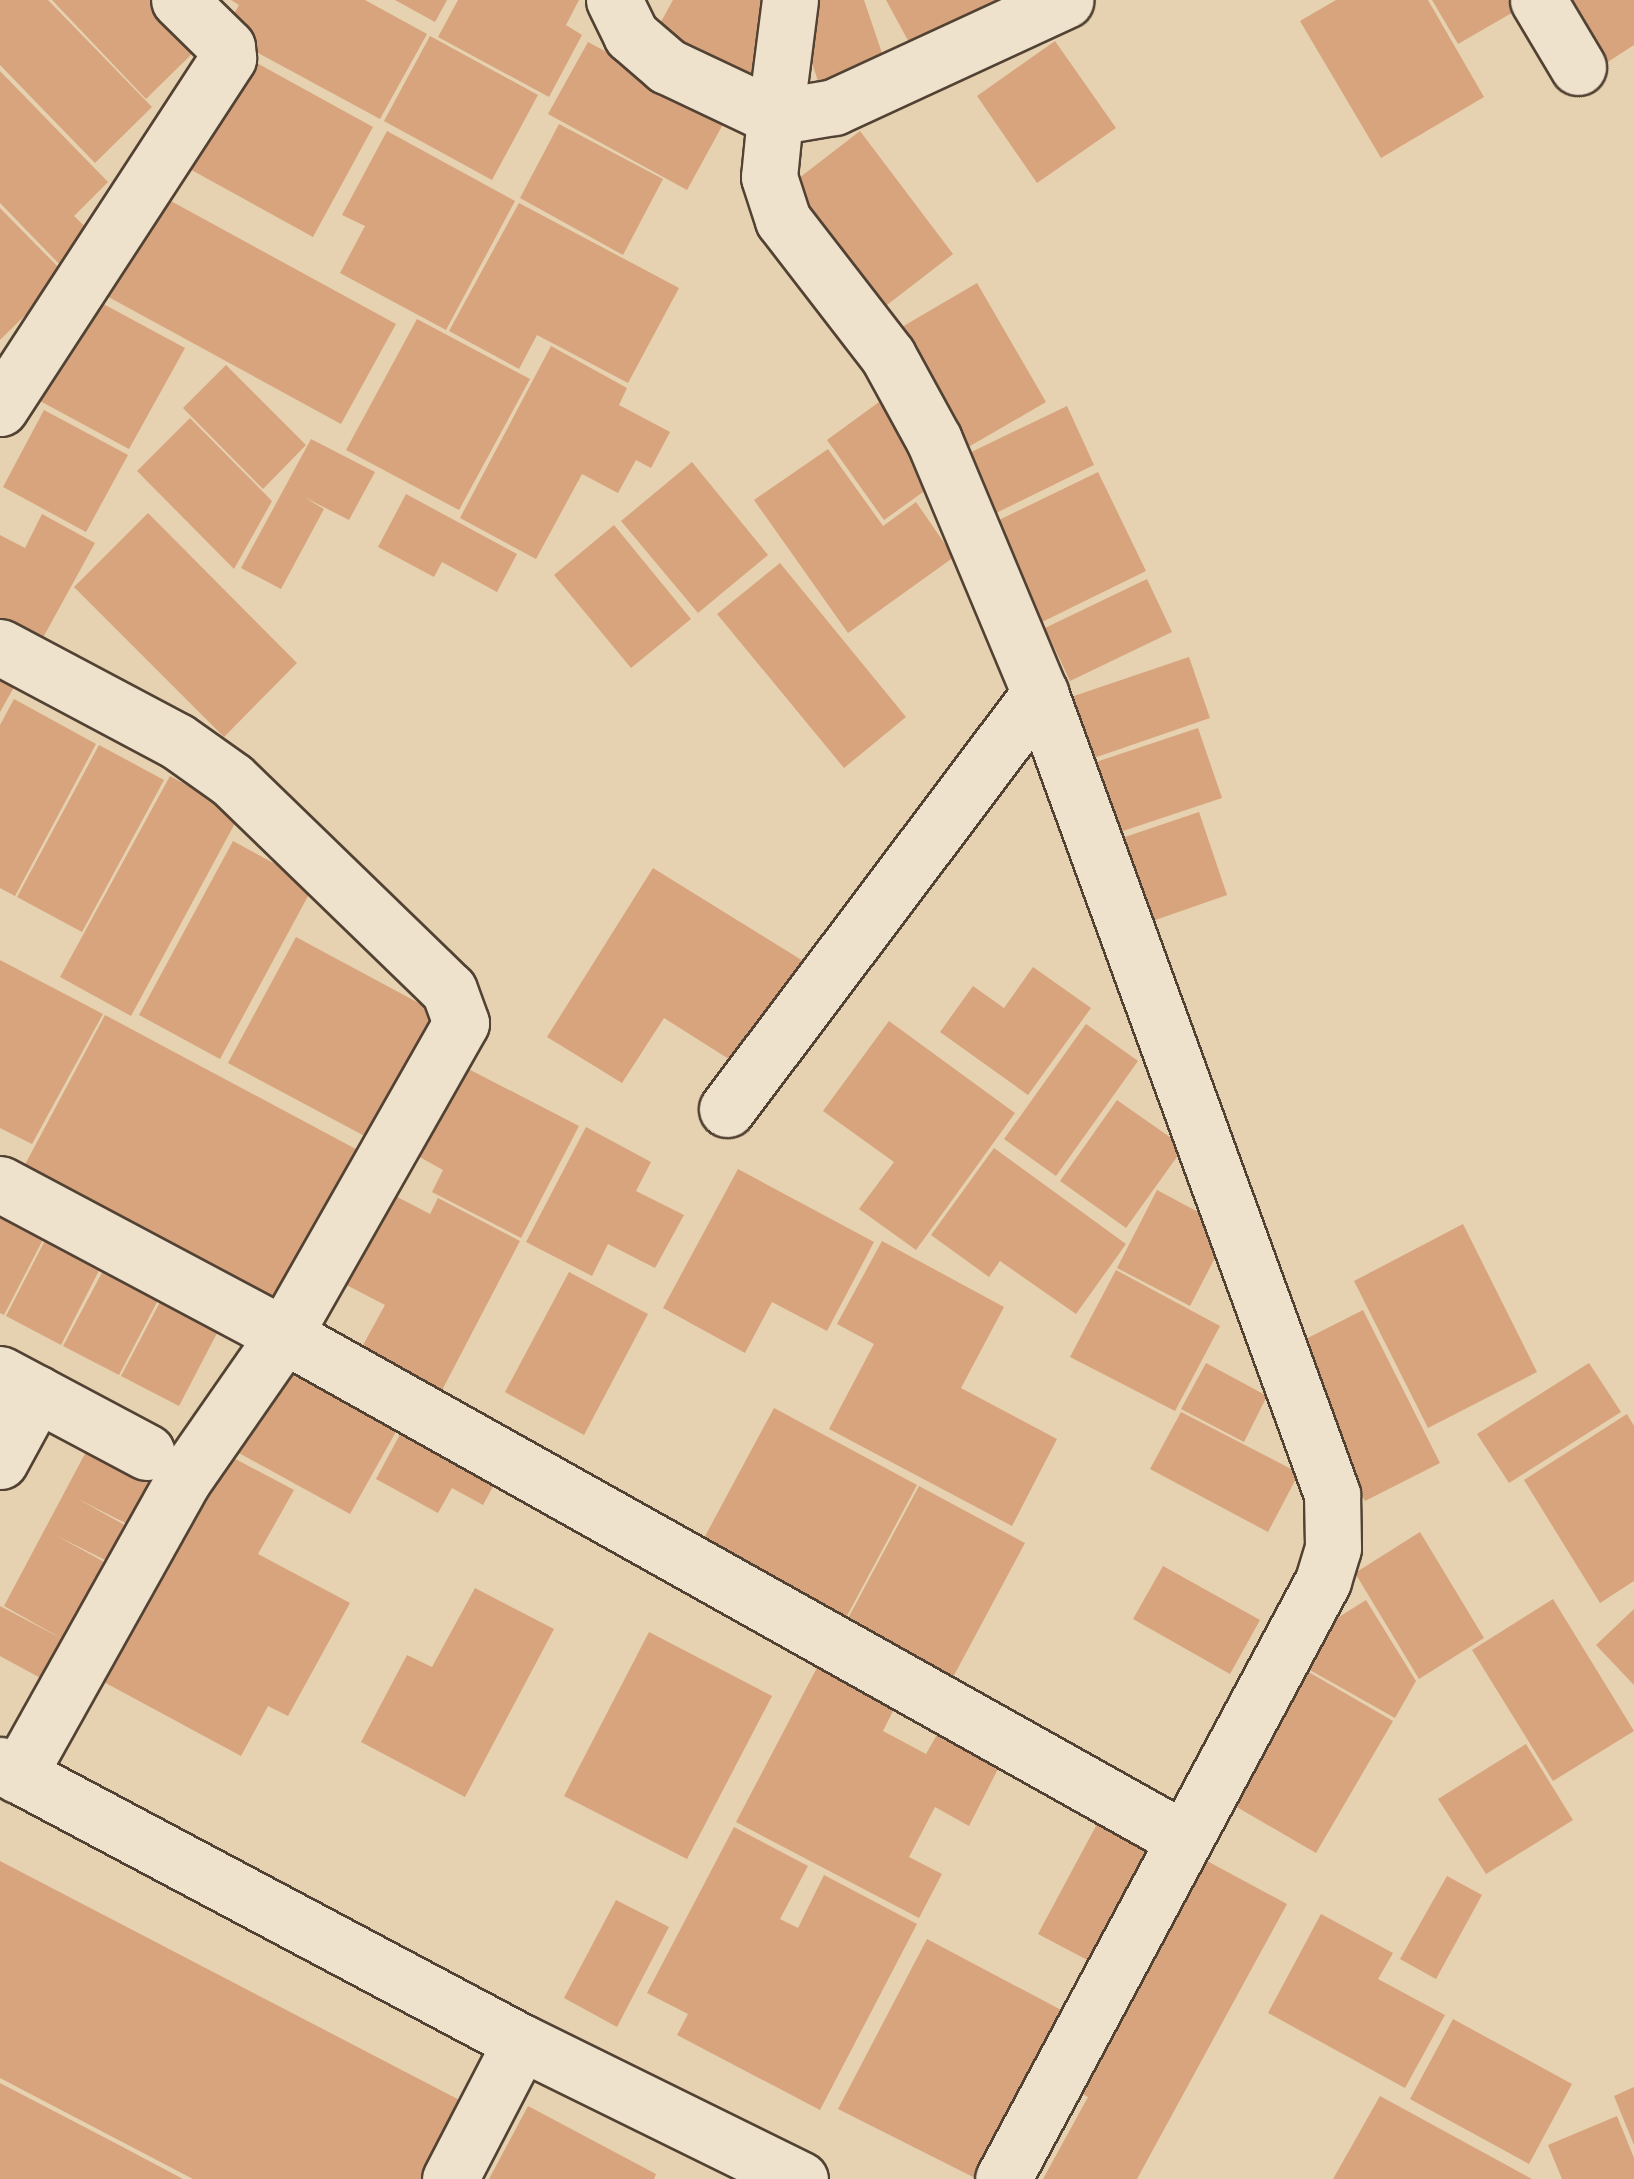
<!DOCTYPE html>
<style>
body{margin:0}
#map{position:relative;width:1634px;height:2179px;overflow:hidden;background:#e6d2b0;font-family:Vollkorn,serif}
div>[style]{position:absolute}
.building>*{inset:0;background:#d7a47e}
.roads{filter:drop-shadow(2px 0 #524234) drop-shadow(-2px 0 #524234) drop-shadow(0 2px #524234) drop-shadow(0 -2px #524234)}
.minor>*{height:55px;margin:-27.5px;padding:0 27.5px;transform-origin:27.5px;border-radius:27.5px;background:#efe2cc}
span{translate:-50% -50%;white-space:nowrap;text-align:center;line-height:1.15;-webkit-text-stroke:9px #efe2cc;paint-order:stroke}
</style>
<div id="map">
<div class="building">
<i style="clip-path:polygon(0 0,48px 0,152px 107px,95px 163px,0 65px)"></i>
<i style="clip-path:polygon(52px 0,165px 0,205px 41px,146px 99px)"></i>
<i style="clip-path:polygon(231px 0,365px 0,427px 34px,380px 119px,223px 34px,239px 5px)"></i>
<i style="clip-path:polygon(395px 0,447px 0,435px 22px)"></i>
<i style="clip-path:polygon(458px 0,579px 0,566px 25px,582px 35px,549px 97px,438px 37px)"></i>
<i style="clip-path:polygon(673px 0,767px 0,784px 9px,748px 78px,657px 29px)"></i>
<i style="clip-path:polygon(809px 0,864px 0,886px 65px,820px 87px,793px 6px)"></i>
<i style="clip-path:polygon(886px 0,1020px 0,917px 57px)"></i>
<i style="clip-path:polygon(1336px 0,1428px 0,1484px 97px,1381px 158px,1300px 21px)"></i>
<i style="clip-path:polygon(1432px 0,1527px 0,1529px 3px,1458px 44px)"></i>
<i style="clip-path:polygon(1557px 0,1634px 0,1634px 45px,1600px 67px)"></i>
<i style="clip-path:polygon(430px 36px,538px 95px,492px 180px,384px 121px)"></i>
<i style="clip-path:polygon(1055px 41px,1116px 128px,1037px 183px,977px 96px)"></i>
<i style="clip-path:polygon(588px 42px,727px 117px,687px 190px,548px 114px)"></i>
<i style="clip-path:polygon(246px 57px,373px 127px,313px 237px,186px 167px)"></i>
<i style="clip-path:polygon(0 71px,108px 182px,74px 216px,96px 237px,64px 269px,0 203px)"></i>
<i style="clip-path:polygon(559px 124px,663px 179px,623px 255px,520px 198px)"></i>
<i style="clip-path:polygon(387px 131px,515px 201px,446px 330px,340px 273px,365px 226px,342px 215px)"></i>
<i style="clip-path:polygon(860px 131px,953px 254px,874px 315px,781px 192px)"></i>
<i style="clip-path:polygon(158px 194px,396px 324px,341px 424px,103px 294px)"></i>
<i style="clip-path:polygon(519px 203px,679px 288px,628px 383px,537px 335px,519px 369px,449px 331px)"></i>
<i style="clip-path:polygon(0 208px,66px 275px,0 340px)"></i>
<i style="clip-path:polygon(977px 283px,1046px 402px,958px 453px,890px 334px)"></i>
<i style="clip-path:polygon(96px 300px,185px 348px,129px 449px,40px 401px)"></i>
<i style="clip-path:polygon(417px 319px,530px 379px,459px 510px,346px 450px)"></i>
<i style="clip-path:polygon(551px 346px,627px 388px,619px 405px,670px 432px,651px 468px,636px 460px,618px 493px,582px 474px,536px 559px,460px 518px)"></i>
<i style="clip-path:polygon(226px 365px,306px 445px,263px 489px,183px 408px)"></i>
<i style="clip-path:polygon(879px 402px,937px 482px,884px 520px,827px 440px)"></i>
<i style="clip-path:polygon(1067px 406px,1094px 465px,990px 516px,961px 457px)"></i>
<i style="clip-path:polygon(44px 410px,128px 455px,86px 532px,3px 487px)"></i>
<i style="clip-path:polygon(190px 418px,272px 501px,234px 569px,137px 471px)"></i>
<i style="clip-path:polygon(311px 439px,375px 472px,349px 520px,304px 497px,324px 509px,281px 589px,241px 568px)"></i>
<i style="clip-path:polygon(828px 449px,883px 526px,916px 502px,954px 557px,848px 633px,754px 500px)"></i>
<i style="clip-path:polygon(692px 462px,768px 555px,698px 613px,621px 521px)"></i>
<i style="clip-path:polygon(1098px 472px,1146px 571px,1042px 622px,995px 522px)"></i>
<i style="clip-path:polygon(406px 494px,517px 554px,497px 592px,442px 562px,434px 577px,378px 547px)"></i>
<i style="clip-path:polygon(148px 513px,297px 663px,224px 737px,74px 587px)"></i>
<i style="clip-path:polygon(42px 514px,95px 543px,34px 654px,0 635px,0 535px,25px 548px)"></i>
<i style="clip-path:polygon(614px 525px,691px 619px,631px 668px,554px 575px)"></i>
<i style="clip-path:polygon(780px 563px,906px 717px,844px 768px,717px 614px)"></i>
<i style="clip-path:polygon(1147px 579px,1172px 632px,1070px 681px,1045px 628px)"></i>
<i style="clip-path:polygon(0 652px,26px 666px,0 712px)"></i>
<i style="clip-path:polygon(1189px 657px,1210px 718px,1091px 759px,1071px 697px)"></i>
<i style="clip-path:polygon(14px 699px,96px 744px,15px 896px,0 888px,0 725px)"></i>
<i style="clip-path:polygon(1198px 728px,1222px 798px,1114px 834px,1090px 764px)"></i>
<i style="clip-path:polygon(99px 745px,164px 780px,82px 932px,17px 897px)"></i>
<i style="clip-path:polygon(170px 776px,240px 814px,131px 1016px,60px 977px)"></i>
<i style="clip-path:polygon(1199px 812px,1227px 895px,1144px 924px,1116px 840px)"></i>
<i style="clip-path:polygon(233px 841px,314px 885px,220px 1059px,139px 1015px)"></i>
<i style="clip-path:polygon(653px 868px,808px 964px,743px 1068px,664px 1018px,622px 1083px,547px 1037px)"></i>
<i style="clip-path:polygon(296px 937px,441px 1015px,374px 1141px,228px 1063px)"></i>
<i style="clip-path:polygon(0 960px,103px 1014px,32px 1144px,0 1128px)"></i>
<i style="clip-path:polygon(1033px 967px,1091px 1008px,1028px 1095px,940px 1032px,973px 986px,1004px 1008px)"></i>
<i style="clip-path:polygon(105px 1015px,367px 1155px,284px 1314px,21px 1172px)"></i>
<i style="clip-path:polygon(889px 1021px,1015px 1113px,916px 1250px,859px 1209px,894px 1162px,823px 1111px)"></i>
<i style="clip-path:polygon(1086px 1024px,1138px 1061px,1056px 1176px,1004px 1139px)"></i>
<i style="clip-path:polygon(453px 1061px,579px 1126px,521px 1238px,432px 1192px,443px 1170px,407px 1150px)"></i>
<i style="clip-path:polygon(1117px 1100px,1184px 1147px,1126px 1228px,1060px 1181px)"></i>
<i style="clip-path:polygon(586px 1127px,651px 1162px,636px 1191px,684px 1215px,655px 1268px,608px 1244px,592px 1276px,526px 1242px)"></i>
<i style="clip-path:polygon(994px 1148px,1126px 1244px,1076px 1314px,1000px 1261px,989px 1277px,931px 1235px)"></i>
<i style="clip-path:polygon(738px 1169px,874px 1242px,827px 1331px,772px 1302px,745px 1353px,663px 1308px)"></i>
<i style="clip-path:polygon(380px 1188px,430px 1214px,438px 1198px,520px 1241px,438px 1398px,357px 1356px,385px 1305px,333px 1278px)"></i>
<i style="clip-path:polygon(1157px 1190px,1230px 1229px,1190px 1306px,1117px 1268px)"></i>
<i style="clip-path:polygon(0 1194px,52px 1222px,4px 1315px,0 1313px)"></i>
<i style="clip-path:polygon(55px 1221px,110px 1249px,61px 1345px,6px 1316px)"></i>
<i style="clip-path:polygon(1463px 1224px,1537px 1372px,1428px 1428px,1354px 1281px)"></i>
<i style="clip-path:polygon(882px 1241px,1004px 1307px,961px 1388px,1057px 1439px,1012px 1526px,829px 1429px,874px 1344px,837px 1324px)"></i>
<i style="clip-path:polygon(113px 1252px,168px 1281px,119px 1375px,63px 1346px)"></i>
<i style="clip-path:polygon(1116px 1270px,1220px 1326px,1175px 1411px,1070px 1357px)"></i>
<i style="clip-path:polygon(569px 1272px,648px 1314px,584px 1435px,505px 1392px)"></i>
<i style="clip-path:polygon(170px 1283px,227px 1314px,179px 1406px,121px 1376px)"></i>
<i style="clip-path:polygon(1363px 1310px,1440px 1463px,1365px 1501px,1288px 1348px)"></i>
<i style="clip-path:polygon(285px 1345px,407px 1412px,350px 1514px,228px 1447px)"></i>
<i style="clip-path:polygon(1206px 1363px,1267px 1396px,1244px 1442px,1181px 1409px)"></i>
<i style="clip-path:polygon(1589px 1363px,1621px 1412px,1509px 1483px,1477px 1434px)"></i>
<i style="clip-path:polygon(774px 1408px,917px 1485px,840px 1629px,696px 1553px)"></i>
<i style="clip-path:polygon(1181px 1412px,1299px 1473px,1268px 1532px,1150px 1469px)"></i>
<i style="clip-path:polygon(411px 1414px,504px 1466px,483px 1505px,452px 1488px,438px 1513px,376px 1479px)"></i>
<i style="clip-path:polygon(1627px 1414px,1634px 1426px,1634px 1581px,1600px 1603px,1524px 1480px)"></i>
<i style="clip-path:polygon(88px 1448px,162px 1487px,139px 1530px,76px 1498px,139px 1533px,121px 1568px,55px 1535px,119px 1570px,57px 1687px,0 1656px,0 1606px,66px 1641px,4px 1606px)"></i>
<i style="clip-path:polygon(226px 1454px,294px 1490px,258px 1554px,350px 1603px,288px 1716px,268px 1706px,241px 1756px,102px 1681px)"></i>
<i style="clip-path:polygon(919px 1486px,1025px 1543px,944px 1694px,838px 1637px)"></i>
<i style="clip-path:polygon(1420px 1532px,1484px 1638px,1419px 1679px,1355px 1573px)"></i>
<i style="clip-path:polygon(1163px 1566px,1260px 1620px,1230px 1674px,1133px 1619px)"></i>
<i style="clip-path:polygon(475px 1588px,554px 1629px,465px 1797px,361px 1742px,407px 1655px,432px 1667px)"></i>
<i style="clip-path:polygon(1553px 1599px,1634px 1731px,1553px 1781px,1472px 1650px)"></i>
<i style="clip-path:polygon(1366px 1600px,1416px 1681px,1395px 1718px,1301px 1665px,1323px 1627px)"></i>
<i style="clip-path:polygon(1634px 1609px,1634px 1685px,1596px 1645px)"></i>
<i style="clip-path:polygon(649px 1632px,772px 1696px,687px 1859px,564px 1796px)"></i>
<i style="clip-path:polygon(820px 1662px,897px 1703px,883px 1731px,926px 1754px,943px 1724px,1005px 1755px,969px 1826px,935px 1807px,909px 1857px,942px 1874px,919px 1918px,736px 1822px)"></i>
<i style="clip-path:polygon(1300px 1667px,1393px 1721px,1316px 1853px,1223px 1799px)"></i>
<i style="clip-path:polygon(1526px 1744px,1573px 1820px,1486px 1874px,1438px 1799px)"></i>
<i style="clip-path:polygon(1104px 1811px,1159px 1840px,1093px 1963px,1038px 1934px)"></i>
<i style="clip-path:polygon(734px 1827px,808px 1866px,780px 1919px,798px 1928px,824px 1875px,917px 1924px,820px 2110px,677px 2035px,688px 2014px,647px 1993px)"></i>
<i style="clip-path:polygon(1185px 1849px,1287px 1904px,1137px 2179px,1043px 2179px,1088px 2097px,1059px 2081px)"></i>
<i style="clip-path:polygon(0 1861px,469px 2105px,431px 2179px,193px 2179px,0 2078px)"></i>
<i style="clip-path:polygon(1447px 1876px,1482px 1895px,1436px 1979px,1400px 1959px)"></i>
<i style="clip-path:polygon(616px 1900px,669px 1927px,617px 2027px,564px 1998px)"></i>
<i style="clip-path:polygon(1321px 1914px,1393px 1953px,1378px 1979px,1445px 2015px,1405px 2088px,1268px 2013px)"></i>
<i style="clip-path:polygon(927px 1939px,1065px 2012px,977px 2179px,838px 2109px)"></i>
<i style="clip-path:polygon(1453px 2019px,1572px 2084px,1529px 2164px,1410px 2099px)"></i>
<i style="clip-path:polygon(0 2083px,119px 2145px,183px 2179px,0 2179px)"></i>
<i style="clip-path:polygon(1634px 2087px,1634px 2145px,1614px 2096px)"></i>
<i style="clip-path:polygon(1380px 2096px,1532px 2179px,1333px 2179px)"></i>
<i style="clip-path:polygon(528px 2106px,656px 2174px,654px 2179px,489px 2179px)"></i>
<i style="clip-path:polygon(1617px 2116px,1634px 2158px,1634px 2179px,1562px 2179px,1548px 2145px)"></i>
</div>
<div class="roads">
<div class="minor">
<i style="left:614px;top:0;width:39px;rotate:64deg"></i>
<i style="left:631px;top:35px;width:48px;rotate:40.7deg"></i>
<i style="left:667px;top:66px;width:119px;rotate:25.3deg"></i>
<i style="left:775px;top:117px;width:60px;rotate:95.7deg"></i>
<i style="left:769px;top:177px;width:45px;rotate:72deg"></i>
<i style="left:783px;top:220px;width:172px;rotate:52.3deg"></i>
<i style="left:888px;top:356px;width:96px;rotate:61.3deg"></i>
<i style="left:934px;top:440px;width:274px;rotate:67.3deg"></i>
<i style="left:1040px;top:693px;width:853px;rotate:69.97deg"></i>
<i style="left:1332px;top:1494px;width:54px;rotate:88.9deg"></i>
<i style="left:1333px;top:1548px;width:34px;rotate:107deg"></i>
<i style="left:1323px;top:1581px;width:678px;rotate:118.15deg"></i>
<i style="left:790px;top:0;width:118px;rotate:97.3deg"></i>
<i style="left:775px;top:117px;width:60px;rotate:-9.6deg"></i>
<i style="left:834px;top:107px;width:255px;rotate:-24.8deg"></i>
<i style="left:1538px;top:0;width:78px;rotate:59.2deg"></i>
<i style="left:0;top:408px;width:418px;rotate:-56.9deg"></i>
<i style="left:228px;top:58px;width:11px;rotate:-95deg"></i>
<i style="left:227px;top:47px;width:67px;rotate:-135.6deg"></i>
<i style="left:0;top:647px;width:200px;rotate:28deg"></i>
<i style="left:177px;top:741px;width:67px;rotate:35.3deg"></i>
<i style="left:232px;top:780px;width:302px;rotate:44.1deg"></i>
<i style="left:449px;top:990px;width:35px;rotate:70deg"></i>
<i style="left:461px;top:1023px;width:359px;rotate:119.6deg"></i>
<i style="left:284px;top:1335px;width:179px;rotate:124.8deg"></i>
<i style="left:182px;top:1482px;width:336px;rotate:119.2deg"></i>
<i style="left:727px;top:1109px;width:521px;rotate:-53.04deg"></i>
<i style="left:0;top:1184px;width:322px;rotate:28deg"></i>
<i style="left:284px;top:1335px;width:1027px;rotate:29.26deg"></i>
<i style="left:0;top:1374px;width:166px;rotate:28deg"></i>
<i style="left:0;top:1461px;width:77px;rotate:-61.4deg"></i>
<i style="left:0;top:1765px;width:590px;rotate:28deg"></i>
<i style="left:521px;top:2042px;width:311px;rotate:26.2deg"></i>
<i style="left:450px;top:2179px;width:154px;rotate:-62.6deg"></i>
</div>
</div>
</div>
